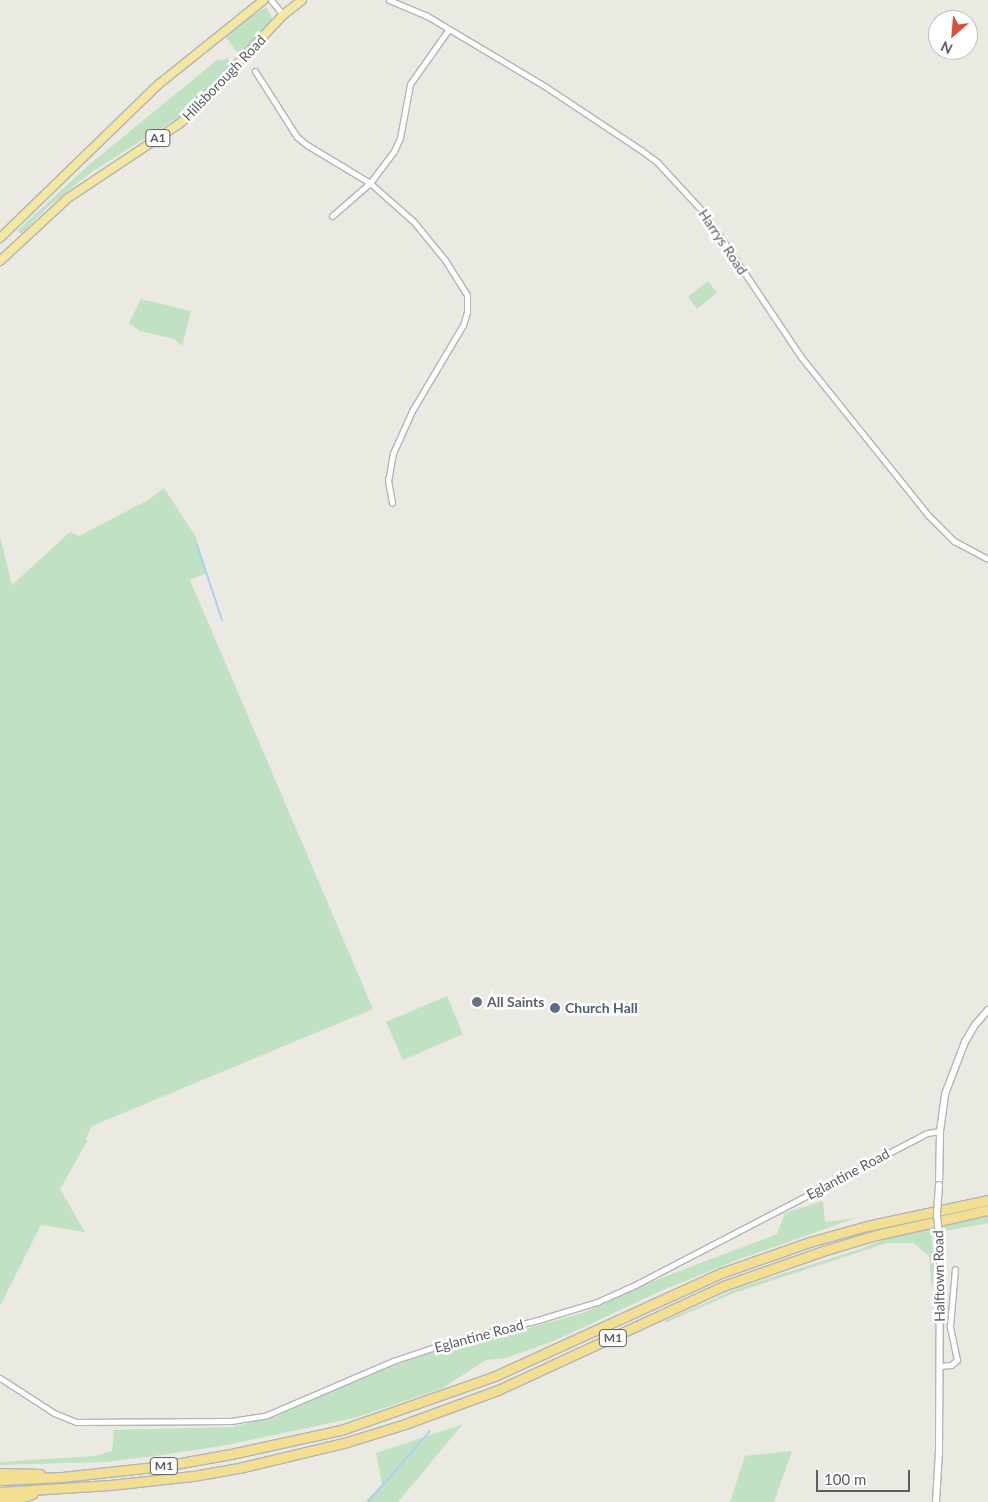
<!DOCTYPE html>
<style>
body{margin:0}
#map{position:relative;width:988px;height:1502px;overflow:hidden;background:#ebeae2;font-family:Lato,sans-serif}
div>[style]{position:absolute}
.green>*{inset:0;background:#c0e1c2}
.stream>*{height:2px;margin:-1px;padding:0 1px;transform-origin:1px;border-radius:1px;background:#a7d0f6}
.roads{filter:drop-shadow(1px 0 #b2b4b8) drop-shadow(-1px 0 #b2b4b8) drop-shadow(0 1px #b2b4b8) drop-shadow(0 -1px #b2b4b8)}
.minor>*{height:5px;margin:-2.5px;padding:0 2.5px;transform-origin:2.5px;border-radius:2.5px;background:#fff}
.tertiary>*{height:6px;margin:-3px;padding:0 3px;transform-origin:3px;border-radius:3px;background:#fff}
.trunk>*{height:8px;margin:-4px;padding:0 4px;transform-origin:4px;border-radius:4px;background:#f4e79f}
.motorway>*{height:9px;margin:-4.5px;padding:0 4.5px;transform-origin:4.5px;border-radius:4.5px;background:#f2df92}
.bridges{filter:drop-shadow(1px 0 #b2b4b8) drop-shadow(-1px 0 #b2b4b8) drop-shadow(0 1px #b2b4b8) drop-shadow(0 -1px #b2b4b8)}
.tertiary-bridge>*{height:6px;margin:-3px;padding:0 3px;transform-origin:3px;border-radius:3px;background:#fff}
.dots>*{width:14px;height:14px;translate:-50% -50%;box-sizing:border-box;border:2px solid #fff;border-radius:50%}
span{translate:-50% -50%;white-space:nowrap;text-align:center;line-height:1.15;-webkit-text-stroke:5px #fff;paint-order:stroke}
.shield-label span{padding:1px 4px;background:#fff;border:1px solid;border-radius:4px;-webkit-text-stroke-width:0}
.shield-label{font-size:12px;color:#5a5d61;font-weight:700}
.street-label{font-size:14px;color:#5a5d61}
.worship-label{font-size:14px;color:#5b616d;font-weight:700}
.left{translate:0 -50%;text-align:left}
.service-label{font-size:14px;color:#4e5e75;font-weight:700}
.north{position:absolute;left:928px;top:10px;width:50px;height:50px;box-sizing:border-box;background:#fff;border:1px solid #bdbec0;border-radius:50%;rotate:207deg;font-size:14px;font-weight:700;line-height:20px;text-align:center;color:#5a5d61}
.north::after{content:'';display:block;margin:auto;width:18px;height:22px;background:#d8503c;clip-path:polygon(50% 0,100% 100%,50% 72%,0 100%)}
.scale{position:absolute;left:816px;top:1470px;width:94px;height:22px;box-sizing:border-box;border:2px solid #5a5d61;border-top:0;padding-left:6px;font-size:15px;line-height:18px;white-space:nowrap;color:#5a5d61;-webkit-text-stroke:4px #fff;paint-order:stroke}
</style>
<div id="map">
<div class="green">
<i style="clip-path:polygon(266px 7px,274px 21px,240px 56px,224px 35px)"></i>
<i style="clip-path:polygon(229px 59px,230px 69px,190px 110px,93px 171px,48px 207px,21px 234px,17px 231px,91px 163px,217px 60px)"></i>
<i style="clip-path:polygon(708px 281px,717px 293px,697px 309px,688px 297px)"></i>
<i style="clip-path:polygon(141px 299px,191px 311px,182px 346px,174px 339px,140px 331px,129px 323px)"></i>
<i style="clip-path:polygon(164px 488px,196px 537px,206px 573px,190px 580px,373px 1009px,92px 1126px,85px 1140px,88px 1140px,60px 1189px,85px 1232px,41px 1225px,0 1306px,0 536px,12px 585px,70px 532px,79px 536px,148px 500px)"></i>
<i style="clip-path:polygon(447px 996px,463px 1034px,403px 1060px,386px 1022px)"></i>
<i style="clip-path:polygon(823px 1201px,825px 1222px,856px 1218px,740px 1259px,665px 1289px,556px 1340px,506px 1358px,486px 1360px,441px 1389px,354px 1418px,222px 1446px,155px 1456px,105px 1462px,0 1465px,0 1462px,95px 1456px,112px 1451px,114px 1430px,232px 1427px,277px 1416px,352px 1381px,443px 1348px,500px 1336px,583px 1313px,651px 1282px,777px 1234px,785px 1213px)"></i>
<i style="clip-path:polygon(988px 1217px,988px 1223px,945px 1231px,944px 1225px)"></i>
<i style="clip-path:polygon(931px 1227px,934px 1266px,932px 1291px,929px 1256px,914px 1243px,887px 1243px,734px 1293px,665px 1323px,664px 1321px,741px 1287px,860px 1249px,892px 1236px)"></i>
<i style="clip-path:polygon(463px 1424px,398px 1502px,365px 1502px,382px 1484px,376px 1453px)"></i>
<i style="clip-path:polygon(792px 1451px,774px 1502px,730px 1502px,745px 1456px)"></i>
</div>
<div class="stream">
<i style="left:197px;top:545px;width:79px;rotate:71.6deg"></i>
<i style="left:368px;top:1502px;width:94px;rotate:-48.9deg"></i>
</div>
<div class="roads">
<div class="minor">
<i style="left:271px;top:0;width:19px;rotate:51deg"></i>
<i style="left:389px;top:0;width:41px;rotate:22.8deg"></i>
<i style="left:427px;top:16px;width:139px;rotate:30.8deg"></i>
<i style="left:546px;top:87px;width:114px;rotate:33.6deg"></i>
<i style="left:641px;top:150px;width:20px;rotate:37deg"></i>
<i style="left:657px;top:162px;width:71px;rotate:47.3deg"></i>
<i style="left:705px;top:214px;width:172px;rotate:56.1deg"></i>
<i style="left:801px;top:357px;width:203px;rotate:51.2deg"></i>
<i style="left:928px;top:515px;width:37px;rotate:45deg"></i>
<i style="left:954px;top:541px;width:38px;rotate:28deg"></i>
<i style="left:255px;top:71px;width:78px;rotate:57.5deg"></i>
<i style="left:297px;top:137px;width:13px;rotate:39deg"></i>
<i style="left:307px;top:145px;width:74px;rotate:31.1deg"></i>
<i style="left:370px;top:183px;width:59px;rotate:41.6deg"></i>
<i style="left:414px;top:222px;width:49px;rotate:50.8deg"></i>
<i style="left:445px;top:260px;width:41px;rotate:57.8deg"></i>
<i style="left:467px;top:295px;width:17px;rotate:90deg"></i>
<i style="left:467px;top:312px;width:14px;rotate:107deg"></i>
<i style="left:463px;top:325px;width:100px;rotate:120.7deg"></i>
<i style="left:412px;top:411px;width:46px;rotate:114.3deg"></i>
<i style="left:393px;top:453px;width:27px;rotate:100deg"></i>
<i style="left:388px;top:480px;width:23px;rotate:80deg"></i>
<i style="left:332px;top:216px;width:50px;rotate:-41deg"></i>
<i style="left:370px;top:183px;width:40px;rotate:-53deg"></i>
<i style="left:394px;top:151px;width:14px;rotate:-65deg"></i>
<i style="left:400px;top:138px;width:55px;rotate:-79.5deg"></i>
<i style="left:410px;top:84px;width:67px;rotate:-54.7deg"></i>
<i style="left:939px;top:1366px;width:12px;rotate:-5deg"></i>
<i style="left:951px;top:1365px;width:8px;rotate:-40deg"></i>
<i style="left:957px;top:1360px;width:35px;rotate:-102deg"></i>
<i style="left:950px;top:1326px;width:57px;rotate:-85deg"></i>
<i style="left:0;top:1378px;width:64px;rotate:32.9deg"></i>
<i style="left:54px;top:1413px;width:24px;rotate:22deg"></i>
<i style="left:76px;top:1422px;width:155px;rotate:-0.4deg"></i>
<i style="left:231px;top:1421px;width:36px;rotate:-9deg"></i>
<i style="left:267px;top:1415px;width:137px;rotate:-23.2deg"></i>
<i style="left:393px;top:1361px;width:54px;rotate:-18.4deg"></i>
<i style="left:444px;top:1344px;width:97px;rotate:-14.3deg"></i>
<i style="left:538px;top:1320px;width:62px;rotate:-17deg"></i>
<i style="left:597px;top:1302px;width:42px;rotate:-24.1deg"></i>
<i style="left:635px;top:1285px;width:312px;rotate:-27.5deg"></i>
<i style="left:912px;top:1141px;width:17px;rotate:-28deg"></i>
<i style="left:927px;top:1133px;width:13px;rotate:-9deg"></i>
</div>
<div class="tertiary">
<i style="left:939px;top:1185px;width:54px;rotate:-88.9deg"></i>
<i style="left:940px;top:1131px;width:37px;rotate:-82deg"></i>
<i style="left:945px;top:1094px;width:56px;rotate:-69deg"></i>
<i style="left:965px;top:1042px;width:20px;rotate:-60deg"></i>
<i style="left:975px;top:1025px;width:20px;rotate:-49deg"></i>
<i style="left:936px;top:1502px;width:51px;rotate:-86.6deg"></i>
<i style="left:939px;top:1451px;width:207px;rotate:-89.7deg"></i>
</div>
<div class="trunk">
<i style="left:0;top:238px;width:221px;rotate:-44.1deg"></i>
<i style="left:159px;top:84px;width:134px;rotate:-38.7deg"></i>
<i style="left:0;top:261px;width:93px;rotate:-42.8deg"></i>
<i style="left:68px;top:198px;width:133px;rotate:-33.7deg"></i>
<i style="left:179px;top:124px;width:17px;rotate:-40deg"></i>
<i style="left:192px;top:113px;width:134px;rotate:-47.1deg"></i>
<i style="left:283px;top:15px;width:24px;rotate:-38deg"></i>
</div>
<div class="motorway">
<i style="left:0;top:1473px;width:40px;rotate:1.4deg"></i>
<i style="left:0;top:1480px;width:62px;rotate:-2.8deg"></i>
<i style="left:62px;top:1477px;width:103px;rotate:-6.2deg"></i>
<i style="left:164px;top:1466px;width:68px;rotate:-10.2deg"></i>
<i style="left:231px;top:1454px;width:113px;rotate:-12.3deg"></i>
<i style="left:341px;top:1430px;width:163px;rotate:-19.3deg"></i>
<i style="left:495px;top:1376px;width:248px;rotate:-24.5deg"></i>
<i style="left:721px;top:1273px;width:97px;rotate:-19.2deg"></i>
<i style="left:813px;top:1241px;width:56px;rotate:-15.5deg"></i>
<i style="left:867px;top:1226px;width:124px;rotate:-12.1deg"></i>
<i style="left:0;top:1492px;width:110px;rotate:-3.6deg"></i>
<i style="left:110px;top:1485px;width:83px;rotate:-6.2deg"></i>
<i style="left:193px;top:1476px;width:47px;rotate:-9.9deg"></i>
<i style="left:239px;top:1468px;width:111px;rotate:-13.5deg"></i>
<i style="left:347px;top:1442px;width:61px;rotate:-17.2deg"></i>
<i style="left:405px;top:1424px;width:99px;rotate:-20.1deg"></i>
<i style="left:498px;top:1390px;width:248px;rotate:-24.8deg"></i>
<i style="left:723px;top:1286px;width:109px;rotate:-19.3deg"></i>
<i style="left:826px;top:1250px;width:52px;rotate:-16.7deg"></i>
<i style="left:876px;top:1235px;width:115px;rotate:-12.6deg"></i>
<i style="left:0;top:1501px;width:17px;rotate:-7deg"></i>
<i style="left:17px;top:1499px;width:16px;rotate:-18deg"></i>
</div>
</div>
<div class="bridges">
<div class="tertiary-bridge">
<i style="left:939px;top:1185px;width:30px;rotate:94deg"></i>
<i style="left:937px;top:1215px;width:29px;rotate:84deg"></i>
</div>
</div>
<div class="dots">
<i style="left:477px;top:1002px;background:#6b7280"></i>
<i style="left:555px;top:1008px;background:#5c6f8a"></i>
</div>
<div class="shield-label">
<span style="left:158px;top:138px">A1</span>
<span style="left:613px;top:1338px">M1</span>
<span style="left:164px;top:1466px">M1</span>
</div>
<div class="street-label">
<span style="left:224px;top:78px;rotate:-46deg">Hillsborough Road</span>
<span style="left:723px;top:242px;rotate:56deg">Harrys Road</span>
<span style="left:848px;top:1174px;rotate:-28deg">Eglantine Road</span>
<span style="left:939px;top:1276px;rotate:-91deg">Halftown Road</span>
<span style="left:479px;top:1336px;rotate:-15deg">Eglantine Road</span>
</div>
<div class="worship-label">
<span class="left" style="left:487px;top:1002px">All Saints</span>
</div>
<div class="service-label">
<span class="left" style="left:565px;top:1008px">Church Hall</span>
</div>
<div class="north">N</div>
<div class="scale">100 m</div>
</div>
